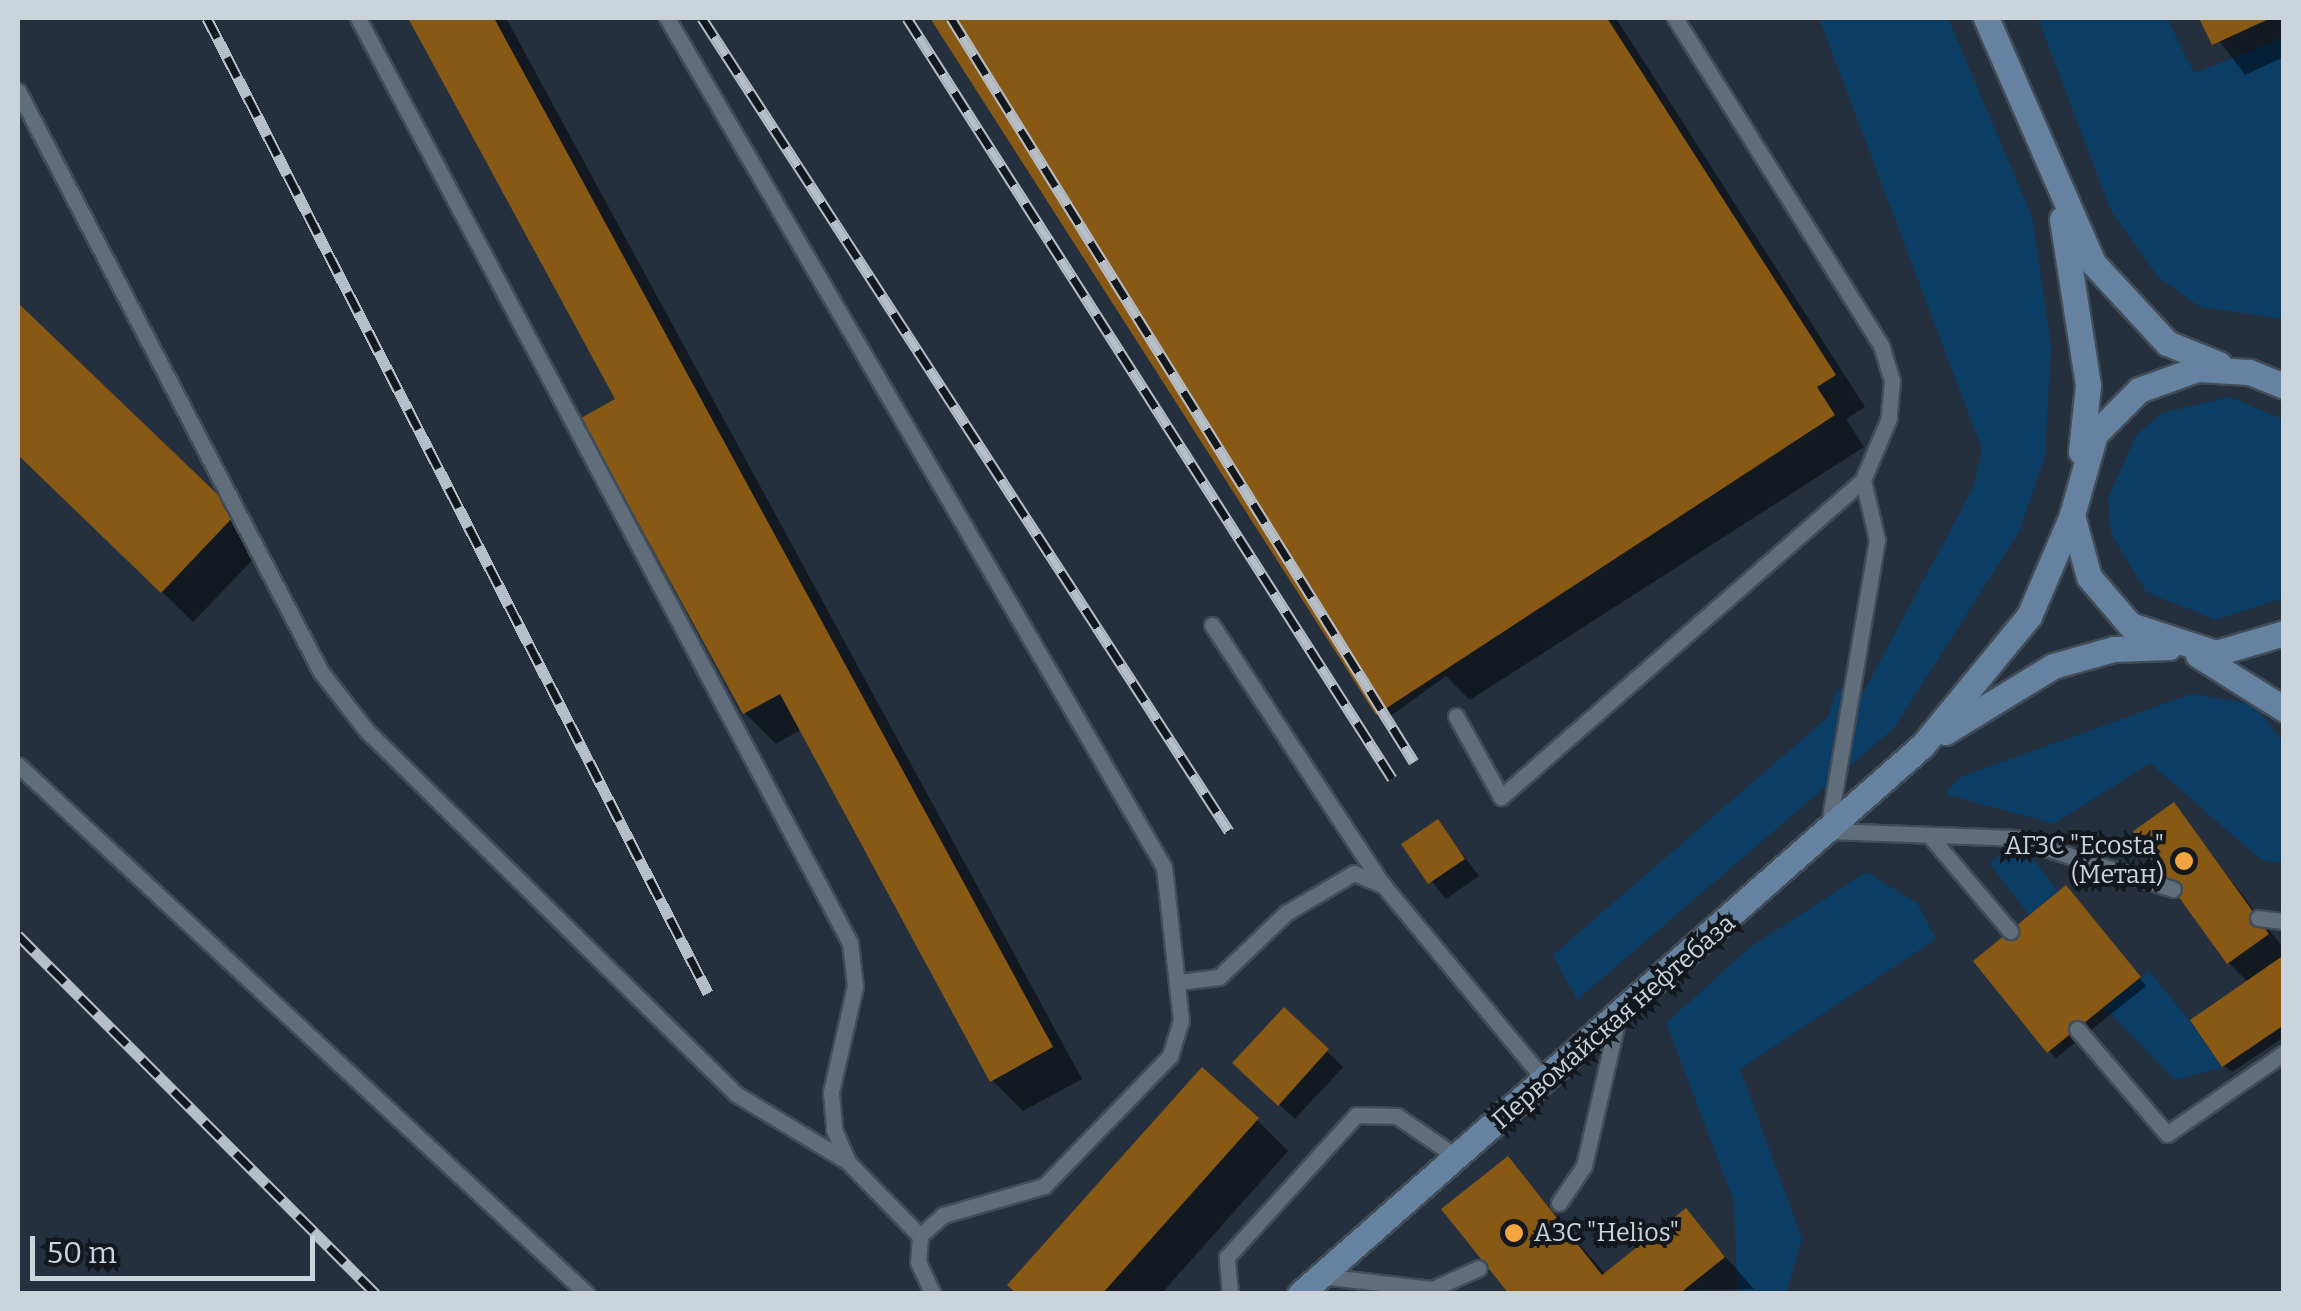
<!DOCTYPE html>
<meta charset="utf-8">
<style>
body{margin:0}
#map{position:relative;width:2301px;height:1311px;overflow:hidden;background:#24303d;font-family:Bitter,serif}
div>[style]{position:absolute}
.green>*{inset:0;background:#0b3d65}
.shadow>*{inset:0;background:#0007}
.building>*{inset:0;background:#885815}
.roads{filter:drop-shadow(2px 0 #424c57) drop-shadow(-2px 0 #424c57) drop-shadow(0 2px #424c57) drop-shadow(0 -2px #424c57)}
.lane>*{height:15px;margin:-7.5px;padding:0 7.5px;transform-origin:7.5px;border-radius:7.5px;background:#606e7c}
.secondary>*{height:25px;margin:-12.5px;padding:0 12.5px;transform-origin:12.5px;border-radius:12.5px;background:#6583a0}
.rail>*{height:11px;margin-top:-5.5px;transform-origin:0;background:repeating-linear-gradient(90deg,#12181d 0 22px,#b6bec7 0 44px);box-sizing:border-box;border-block:2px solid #b6bec7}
.dots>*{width:28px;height:28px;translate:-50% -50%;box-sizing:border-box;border:5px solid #12181d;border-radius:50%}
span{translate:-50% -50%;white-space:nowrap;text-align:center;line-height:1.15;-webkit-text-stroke:8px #12181d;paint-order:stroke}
.poi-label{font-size:25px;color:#cbd3db}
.right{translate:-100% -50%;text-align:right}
.left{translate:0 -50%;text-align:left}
.street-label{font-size:25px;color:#cbd3db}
.frame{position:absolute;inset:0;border:20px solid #cbd3db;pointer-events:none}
.scale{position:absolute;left:30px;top:1236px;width:285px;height:45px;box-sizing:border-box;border:5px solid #cbd3db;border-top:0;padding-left:12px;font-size:30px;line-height:35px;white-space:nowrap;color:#cbd3db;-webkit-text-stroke:8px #12181d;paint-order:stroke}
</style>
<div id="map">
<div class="green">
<i style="clip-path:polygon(1819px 18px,1948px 18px,2032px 217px,2051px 346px,2045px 456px,2019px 532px,1894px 728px,1577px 1000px,1553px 955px,1828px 717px,1836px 690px,1864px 691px,1974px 486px,1982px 449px)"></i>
<i style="clip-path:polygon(2038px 18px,2167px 18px,2194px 73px,2283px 38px,2283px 319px,2200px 307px,2159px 278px,2111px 211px)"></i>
<i style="clip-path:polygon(2229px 397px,2283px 419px,2283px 598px,2216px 620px,2146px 592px,2111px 533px,2108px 498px,2136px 435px,2162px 413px)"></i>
<i style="clip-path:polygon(2191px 694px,2254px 704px,2283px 742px,2283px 863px,2261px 860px,2150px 763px,2054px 824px,1945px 794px,1960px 777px)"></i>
<i style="clip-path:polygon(2009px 847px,2032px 857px,2058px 892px,2029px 915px,1989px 863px)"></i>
<i style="clip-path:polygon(1866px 872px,1917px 903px,1936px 939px,1740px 1069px,1802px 1239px,1786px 1293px,1737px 1293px,1734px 1201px,1666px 1023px,1749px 948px)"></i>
<i style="clip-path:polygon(2149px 971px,2189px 1020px,2222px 1067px,2175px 1080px,2104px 1007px)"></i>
</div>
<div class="shadow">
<i style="clip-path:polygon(411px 18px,506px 18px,1082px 1079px,1023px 1111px,992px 1080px,802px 729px,776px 744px,745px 713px,618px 400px)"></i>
<i style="clip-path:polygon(933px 18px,1616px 18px,1865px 407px,1846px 419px,1864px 447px,1470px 700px,1446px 676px,1385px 720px)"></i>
<i style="clip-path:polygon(2202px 18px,2284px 18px,2284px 57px,2245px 75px)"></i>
<i style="clip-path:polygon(18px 306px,266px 546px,193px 622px,18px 453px)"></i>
<i style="clip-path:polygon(2173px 805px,2284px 949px,2284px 1037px,2232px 1072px,2224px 1065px,2248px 982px,2229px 963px)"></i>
<i style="clip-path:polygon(1438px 822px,1479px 876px,1446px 899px,1404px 845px)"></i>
<i style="clip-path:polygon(2074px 896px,2146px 986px,2056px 1058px,2049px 1051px)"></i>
<i style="clip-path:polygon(1284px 1010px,1343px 1067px,1295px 1119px,1251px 1079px)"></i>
<i style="clip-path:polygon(1257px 1120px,1288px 1151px,1161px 1294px,1019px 1294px)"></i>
<i style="clip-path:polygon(1507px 1160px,1606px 1275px,1686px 1212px,1754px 1289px,1512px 1294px)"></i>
</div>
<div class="building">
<i style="clip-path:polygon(408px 18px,494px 18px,1053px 1047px,990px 1082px,780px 694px,743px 714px,581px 418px,615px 399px)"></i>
<i style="clip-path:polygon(930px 18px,1607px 18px,1836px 375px,1817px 387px,1835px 415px,1376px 715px)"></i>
<i style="clip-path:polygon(2199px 18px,2271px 18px,2212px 45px)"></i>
<i style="clip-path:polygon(18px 303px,237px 513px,161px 593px,18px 455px)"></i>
<i style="clip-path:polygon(2174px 802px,2269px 934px,2227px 964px,2132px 832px)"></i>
<i style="clip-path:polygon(1438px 819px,1465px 859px,1428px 884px,1401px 844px)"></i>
<i style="clip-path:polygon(2066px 885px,2141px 977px,2047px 1053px,1973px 961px)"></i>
<i style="clip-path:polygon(2284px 955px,2284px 1025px,2222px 1067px,2190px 1020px)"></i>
<i style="clip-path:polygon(1284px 1007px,1329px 1049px,1278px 1106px,1232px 1063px)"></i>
<i style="clip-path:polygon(1202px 1067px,1259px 1118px,1102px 1294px,1017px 1294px,1007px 1285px)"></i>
<i style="clip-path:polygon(1508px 1156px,1602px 1275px,1686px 1208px,1725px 1257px,1679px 1294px,1509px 1294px,1441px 1209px)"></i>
</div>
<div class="roads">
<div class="lane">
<i style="left:358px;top:18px;width:1048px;rotate:61.99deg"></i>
<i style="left:850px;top:943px;width:43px;rotate:83.4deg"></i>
<i style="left:855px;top:986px;width:109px;rotate:102.8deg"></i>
<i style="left:831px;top:1092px;width:38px;rotate:85deg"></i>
<i style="left:834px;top:1130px;width:35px;rotate:66deg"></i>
<i style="left:848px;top:1162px;width:103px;rotate:45.8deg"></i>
<i style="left:667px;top:18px;width:984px;rotate:59.66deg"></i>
<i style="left:1164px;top:867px;width:154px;rotate:83.7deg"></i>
<i style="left:1181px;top:1020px;width:38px;rotate:107deg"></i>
<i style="left:1170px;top:1056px;width:181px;rotate:134.1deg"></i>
<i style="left:1044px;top:1186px;width:105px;rotate:164deg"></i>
<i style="left:943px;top:1215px;width:31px;rotate:138deg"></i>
<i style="left:920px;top:1236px;width:26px;rotate:94deg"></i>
<i style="left:918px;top:1262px;width:35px;rotate:65deg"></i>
<i style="left:1675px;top:18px;width:386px;rotate:57.8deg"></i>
<i style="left:1881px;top:345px;width:37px;rotate:73deg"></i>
<i style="left:1892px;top:380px;width:38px;rotate:95deg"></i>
<i style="left:1889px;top:418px;width:67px;rotate:112.8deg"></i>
<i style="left:1863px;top:480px;width:62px;rotate:76.9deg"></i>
<i style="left:1877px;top:540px;width:295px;rotate:99.6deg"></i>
<i style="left:1828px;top:831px;width:187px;rotate:2.1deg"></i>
<i style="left:2015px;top:838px;width:166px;rotate:17.9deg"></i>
<i style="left:18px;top:91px;width:655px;rotate:62.46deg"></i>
<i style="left:321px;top:672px;width:75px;rotate:52.1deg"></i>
<i style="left:367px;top:731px;width:518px;rotate:44.53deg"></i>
<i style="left:736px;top:1094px;width:131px;rotate:31.3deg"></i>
<i style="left:1212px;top:625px;width:311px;rotate:56.7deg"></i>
<i style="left:1456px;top:716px;width:93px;rotate:60.9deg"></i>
<i style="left:1501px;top:797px;width:481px;rotate:-41.2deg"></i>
<i style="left:18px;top:765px;width:777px;rotate:42.91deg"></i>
<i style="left:1929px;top:835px;width:126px;rotate:49.8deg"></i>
<i style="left:2258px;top:918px;width:26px;rotate:7deg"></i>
<i style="left:1179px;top:982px;width:40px;rotate:-7.1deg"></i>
<i style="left:1219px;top:977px;width:93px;rotate:-43.7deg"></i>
<i style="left:1286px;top:913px;width:79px;rotate:-30.5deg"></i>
<i style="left:1354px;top:873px;width:33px;rotate:23deg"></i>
<i style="left:1384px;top:886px;width:256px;rotate:50.4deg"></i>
<i style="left:2077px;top:1029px;width:138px;rotate:49.4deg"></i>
<i style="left:2167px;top:1134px;width:142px;rotate:-34.7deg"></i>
<i style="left:1559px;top:1203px;width:45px;rotate:-56deg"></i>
<i style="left:1584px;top:1166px;width:148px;rotate:-77.1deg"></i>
<i style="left:1321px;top:1276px;width:112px;rotate:6.7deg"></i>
<i style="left:1432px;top:1289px;width:51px;rotate:-24.1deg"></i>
<i style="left:1230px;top:1294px;width:37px;rotate:-95deg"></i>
<i style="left:1227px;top:1257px;width:192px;rotate:-47.7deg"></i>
<i style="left:1356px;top:1115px;width:41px;rotate:1.4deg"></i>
<i style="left:1397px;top:1116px;width:74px;rotate:34.5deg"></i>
</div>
<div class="secondary">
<i style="left:1986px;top:18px;width:267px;rotate:66.4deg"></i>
<i style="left:2093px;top:263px;width:109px;rotate:47.2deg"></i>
<i style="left:2167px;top:343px;width:56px;rotate:22deg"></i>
<i style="left:2062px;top:219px;width:168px;rotate:81.1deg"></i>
<i style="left:2088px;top:385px;width:67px;rotate:96deg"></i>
<i style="left:2284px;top:386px;width:38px;rotate:-158deg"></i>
<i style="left:2249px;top:372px;width:52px;rotate:-176.7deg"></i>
<i style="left:2197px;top:369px;width:62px;rotate:160.1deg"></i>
<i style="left:2139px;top:390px;width:62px;rotate:135deg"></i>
<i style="left:2095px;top:434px;width:84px;rotate:105.9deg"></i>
<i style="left:2072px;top:515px;width:64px;rotate:74.7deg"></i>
<i style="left:2089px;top:577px;width:63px;rotate:49.5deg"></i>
<i style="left:2130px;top:625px;width:90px;rotate:18deg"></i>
<i style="left:2216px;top:653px;width:71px;rotate:-16.4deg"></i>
<i style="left:2198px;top:655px;width:102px;rotate:32.1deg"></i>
<i style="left:1945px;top:732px;width:127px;rotate:-31.4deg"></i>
<i style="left:2053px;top:666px;width:63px;rotate:-15.6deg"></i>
<i style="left:2114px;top:649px;width:55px;rotate:-2.1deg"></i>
<i style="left:1300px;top:1294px;width:830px;rotate:-41.39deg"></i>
<i style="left:1923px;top:745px;width:167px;rotate:-50.6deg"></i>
<i style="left:2029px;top:616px;width:110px;rotate:-66.9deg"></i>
</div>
</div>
<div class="rail">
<i style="left:207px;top:18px;width:1096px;rotate:62.8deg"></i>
<i style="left:702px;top:18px;width:969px;rotate:57.05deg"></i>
<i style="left:907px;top:18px;width:902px;rotate:57.46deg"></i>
<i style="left:951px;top:18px;width:876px;rotate:58.11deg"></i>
<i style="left:18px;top:935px;width:507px;rotate:45.08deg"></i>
</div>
<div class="dots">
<i style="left:2184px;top:861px;background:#f2a541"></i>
<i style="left:1514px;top:1233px;background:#f2a541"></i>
</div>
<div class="poi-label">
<span class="right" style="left:2164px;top:861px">АГЗС "Ecosta"<br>(Метан)</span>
<span class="left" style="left:1534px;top:1233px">АЗС "Helios"</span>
</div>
<div class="street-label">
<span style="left:1614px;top:1022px;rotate:-41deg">Первомайская нефтебаза</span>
</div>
<div class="frame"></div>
<div class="scale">50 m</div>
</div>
